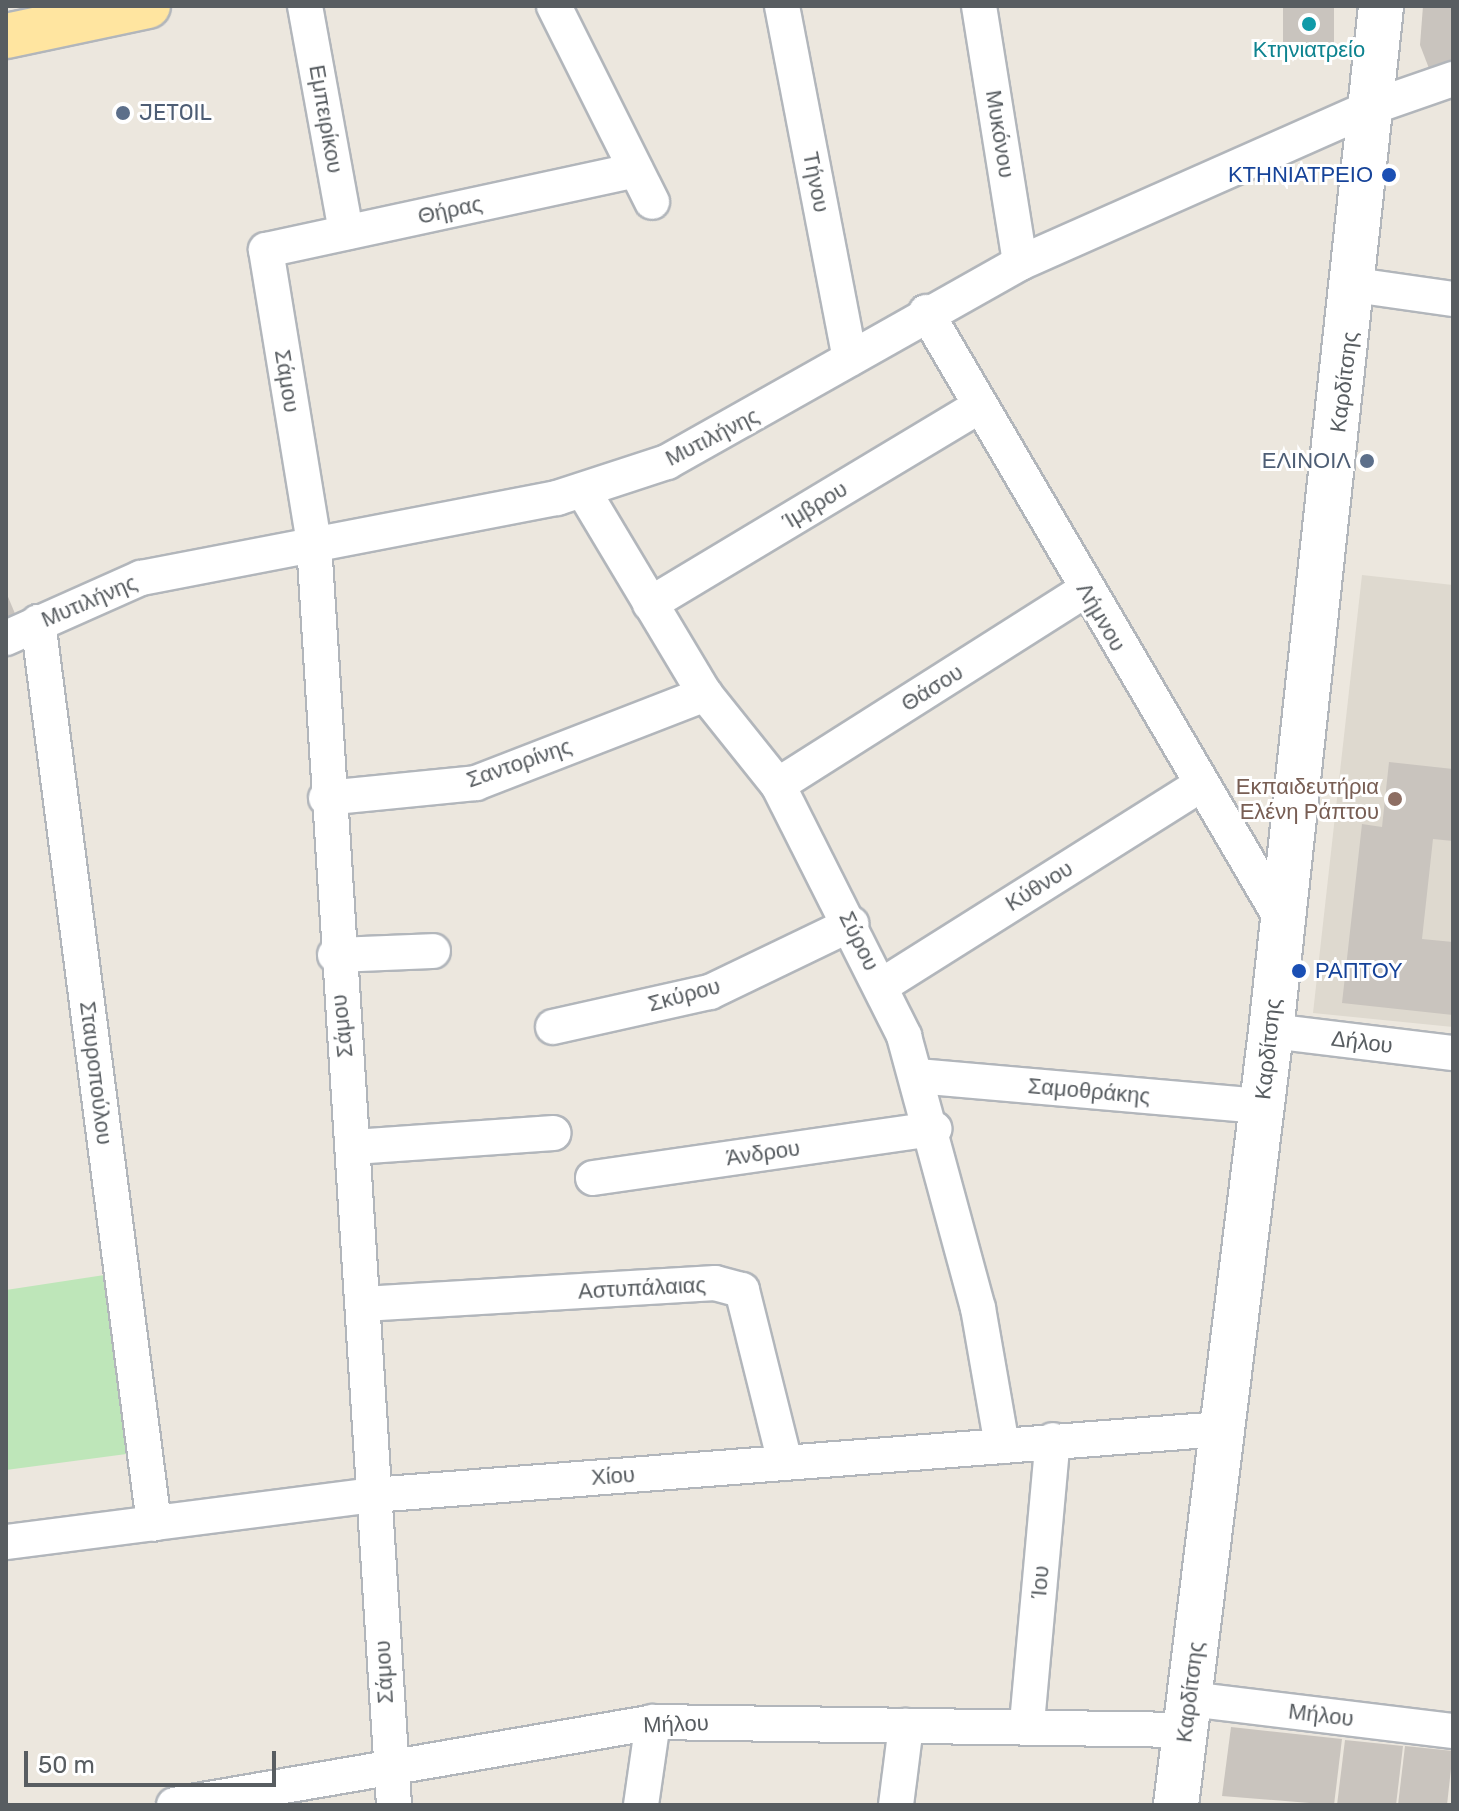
<!DOCTYPE html>
<meta charset="utf-8">
<style>
body{margin:0}
#map{position:relative;width:1459px;height:1811px;overflow:hidden;background:#ece7de;font-family:Rubik,sans-serif}
div>[style]{position:absolute}
.education>*{inset:0;background:#ded9cf}
.green>*{inset:0;background:#bee6b9}
.building>*{inset:0;background:#c9c4be}
.roads{filter:drop-shadow(2px 0 #b2b6bb) drop-shadow(-2px 0 #b2b6bb) drop-shadow(0 2px #b2b6bb) drop-shadow(0 -2px #b2b6bb)}
.street>*{height:34px;margin:-17px;padding:0 17px;transform-origin:17px;border-radius:17px;background:#fff}
.secondary>*{height:44px;margin:-22px;padding:0 22px;transform-origin:22px;border-radius:22px;background:#fff}
.primary>*{height:44px;margin:-22px;padding:0 22px;transform-origin:22px;border-radius:22px;background:#ffe5a0}
.dots>*{width:22px;height:22px;translate:-50% -50%;box-sizing:border-box;border:4px solid #fff;border-radius:50%}
span{translate:-50% -50%;white-space:nowrap;text-align:center;line-height:1.15;-webkit-text-stroke:6px #fff;paint-order:stroke}
.culture-label{font-size:22px;color:#0d838f}
.service-label{font-size:22px;color:#4e5e75}
.left{translate:0 -50%;text-align:left}
.right{translate:-100% -50%;text-align:right}
.street-label{font-size:22px;color:#585d61}
.transit-label{font-size:22px;color:#164399}
.education-label{font-size:22px;color:#785e54}
.frame{position:absolute;inset:0;border:8px solid #585d61;pointer-events:none}
.scale{position:absolute;left:24px;top:1751px;width:252px;height:36px;box-sizing:border-box;border:4px solid #585d61;border-top:0;padding-left:10px;font-size:24px;line-height:28px;white-space:nowrap;color:#585d61;-webkit-text-stroke:6px #fff;paint-order:stroke}
</style>
<div id="map">
<div class="education">
<i style="clip-path:polygon(1362px 575px,1453px 585px,1453px 1027px,1313px 1013px)"></i>
</div>
<div class="green">
<i style="clip-path:polygon(111px 1274px,134px 1453px,6px 1470px,6px 1290px)"></i>
</div>
<div class="building">
<i style="clip-path:polygon(1283px 6px,1334px 6px,1334px 47px,1283px 42px)"></i>
<i style="clip-path:polygon(1423px 6px,1453px 6px,1453px 63px,1430px 71px,1420px 45px)"></i>
<i style="clip-path:polygon(6px 592px,16px 616px,6px 621px)"></i>
<i style="clip-path:polygon(1389px 762px,1453px 769px,1453px 841px,1433px 839px,1422px 939px,1453px 942px,1453px 1015px,1342px 1003px,1362px 824px,1382px 827px)"></i>
<i style="clip-path:polygon(1231px 1727px,1342px 1739px,1334px 1805px,1222px 1796px)"></i>
<i style="clip-path:polygon(1345px 1740px,1403px 1746px,1396px 1805px,1337px 1805px)"></i>
<i style="clip-path:polygon(1405px 1746px,1453px 1751px,1447px 1805px,1398px 1805px)"></i>
</div>
<div class="roads">
<div class="street">
<i style="left:305px;top:6px;width:230px;rotate:79.7deg"></i>
<i style="left:554px;top:6px;width:219px;rotate:63.4deg"></i>
<i style="left:782px;top:6px;width:359px;rotate:79.1deg"></i>
<i style="left:979px;top:6px;width:260px;rotate:80.9deg"></i>
<i style="left:1355px;top:285px;width:99px;rotate:8.1deg"></i>
<i style="left:926px;top:312px;width:702px;rotate:59.64deg"></i>
<i style="left:584px;top:492px;width:235px;rotate:59.1deg"></i>
<i style="left:705px;top:694px;width:117px;rotate:51.3deg"></i>
<i style="left:778px;top:785px;width:281px;rotate:63.3deg"></i>
<i style="left:904px;top:1036px;width:282px;rotate:74.8deg"></i>
<i style="left:978px;top:1308px;width:140px;rotate:80.1deg"></i>
<i style="left:650px;top:604px;width:385px;rotate:-31deg"></i>
<i style="left:38px;top:622px;width:909px;rotate:82.67deg"></i>
<i style="left:6px;top:638px;width:148px;rotate:-24deg"></i>
<i style="left:141px;top:578px;width:424px;rotate:-10.9deg"></i>
<i style="left:557px;top:498px;width:116px;rotate:-18.1deg"></i>
<i style="left:667px;top:462px;width:405px;rotate:-29.4deg"></i>
<i style="left:1020px;top:263px;width:385px;rotate:-23.9deg"></i>
<i style="left:1372px;top:107px;width:86px;rotate:-19.1deg"></i>
<i style="left:778px;top:785px;width:364px;rotate:-32.4deg"></i>
<i style="left:326px;top:798px;width:151px;rotate:-5.7deg"></i>
<i style="left:476px;top:783px;width:246px;rotate:-21.2deg"></i>
<i style="left:335px;top:955px;width:98px;rotate:-2.3deg"></i>
<i style="left:881px;top:986px;width:375px;rotate:-32.2deg"></i>
<i style="left:553px;top:1027px;width:161px;rotate:-12.6deg"></i>
<i style="left:710px;top:992px;width:157px;rotate:-25.7deg"></i>
<i style="left:1271px;top:1031px;width:183px;rotate:6.9deg"></i>
<i style="left:917px;top:1076px;width:345px;rotate:5deg"></i>
<i style="left:354px;top:1147px;width:200px;rotate:-4deg"></i>
<i style="left:593px;top:1178px;width:345px;rotate:-8.2deg"></i>
<i style="left:363px;top:1304px;width:353px;rotate:-3.4deg"></i>
<i style="left:715px;top:1283px;width:28px;rotate:15deg"></i>
<i style="left:742px;top:1290px;width:178px;rotate:76deg"></i>
<i style="left:6px;top:1542px;width:370px;rotate:-7.3deg"></i>
<i style="left:373px;top:1495px;width:852px;rotate:-4.45deg"></i>
<i style="left:1189px;top:1699px;width:266px;rotate:6.9deg"></i>
<i style="left:1027px;top:1723px;width:284px;rotate:-84.8deg"></i>
<i style="left:174px;top:1805px;width:486px;rotate:-9.8deg"></i>
<i style="left:653px;top:1722px;width:532px;rotate:0.86deg"></i>
<i style="left:394px;top:1805px;width:1265px;rotate:-93.63deg"></i>
<i style="left:314px;top:543px;width:297px;rotate:-99.3deg"></i>
<i style="left:266px;top:250px;width:378px;rotate:-12.2deg"></i>
<i style="left:641px;top:1805px;width:84px;rotate:-81.8deg"></i>
<i style="left:896px;top:1805px;width:80px;rotate:-82.8deg"></i>
</div>
<div class="secondary">
<i style="left:1176px;top:1805px;width:780px;rotate:-83deg"></i>
<i style="left:1271px;top:1031px;width:1031px;rotate:-83.87deg"></i>
</div>
<div class="primary">
<i style="left:6px;top:36px;width:145px;rotate:-11.9deg"></i>
</div>
</div>
<div class="dots">
<i style="left:1309px;top:24px;background:#0f9aa8"></i>
<i style="left:123px;top:113px;background:#5c6f8a"></i>
<i style="left:1389px;top:175px;background:#1a4fb4"></i>
<i style="left:1367px;top:461px;background:#5c6f8a"></i>
<i style="left:1395px;top:799px;background:#8d6e63"></i>
<i style="left:1299px;top:971px;background:#1a4fb4"></i>
</div>
<div class="culture-label">
<span style="left:1309px;top:50px">Κτηνιατρείο</span>
</div>
<div class="service-label">
<span class="left" style="left:139px;top:113px">JETOIL</span>
<span class="right" style="left:1351px;top:461px">ΕΛΙΝΟΙΛ</span>
</div>
<div class="street-label">
<span style="left:326px;top:119px;rotate:80deg">Εμπειρίκου</span>
<span style="left:1000px;top:134px;rotate:81deg">Μυκόνου</span>
<span style="left:816px;top:182px;rotate:79deg">Τήνου</span>
<span style="left:450px;top:210px;rotate:-12deg">Θήρας</span>
<span style="left:287px;top:381px;rotate:81deg">Σάμου</span>
<span style="left:1344px;top:382px;rotate:-83deg">Καρδίτσης</span>
<span style="left:712px;top:437px;rotate:-27deg">Μυτιλήνης</span>
<span style="left:815px;top:505px;rotate:-31deg">Ίμβρου</span>
<span style="left:89px;top:601px;rotate:-23deg">Μυτιλήνης</span>
<span style="left:1101px;top:617px;rotate:60deg">Λήμνου</span>
<span style="left:932px;top:688px;rotate:-32deg">Θάσου</span>
<span style="left:519px;top:763px;rotate:-19deg">Σαντορίνης</span>
<span style="left:1039px;top:886px;rotate:-32deg">Κύθνου</span>
<span style="left:859px;top:941px;rotate:64deg">Σύρου</span>
<span style="left:684px;top:995px;rotate:-15deg">Σκύρου</span>
<span style="left:342px;top:1026px;rotate:-96deg">Σάμου</span>
<span style="left:1362px;top:1042px;rotate:7deg">Δήλου</span>
<span style="left:1268px;top:1049px;rotate:-84deg">Καρδίτσης</span>
<span style="left:96px;top:1073px;rotate:83deg">Σταυροπούλου</span>
<span style="left:1089px;top:1091px;rotate:5deg">Σαμοθράκης</span>
<span style="left:763px;top:1153px;rotate:-8deg">Άνδρου</span>
<span style="left:642px;top:1288px;rotate:-3deg">Αστυπάλαιας</span>
<span style="left:613px;top:1476px;rotate:-4deg">Χίου</span>
<span style="left:1040px;top:1582px;rotate:-85deg">Ίου</span>
<span style="left:384px;top:1672px;rotate:-93deg">Σάμου</span>
<span style="left:1190px;top:1692px;rotate:-83deg">Καρδίτσης</span>
<span style="left:1321px;top:1715px;rotate:7deg">Μήλου</span>
<span style="left:676px;top:1724px;rotate:-2deg">Μήλου</span>
</div>
<div class="transit-label">
<span class="right" style="left:1373px;top:175px">ΚΤΗΝΙΑΤΡΕΙΟ</span>
<span class="left" style="left:1315px;top:971px">ΡΑΠΤΟΥ</span>
</div>
<div class="education-label">
<span class="right" style="left:1379px;top:799px">Εκπαιδευτήρια<br>Ελένη Ράπτου</span>
</div>
<div class="frame"></div>
<div class="scale">50 m</div>
</div>
